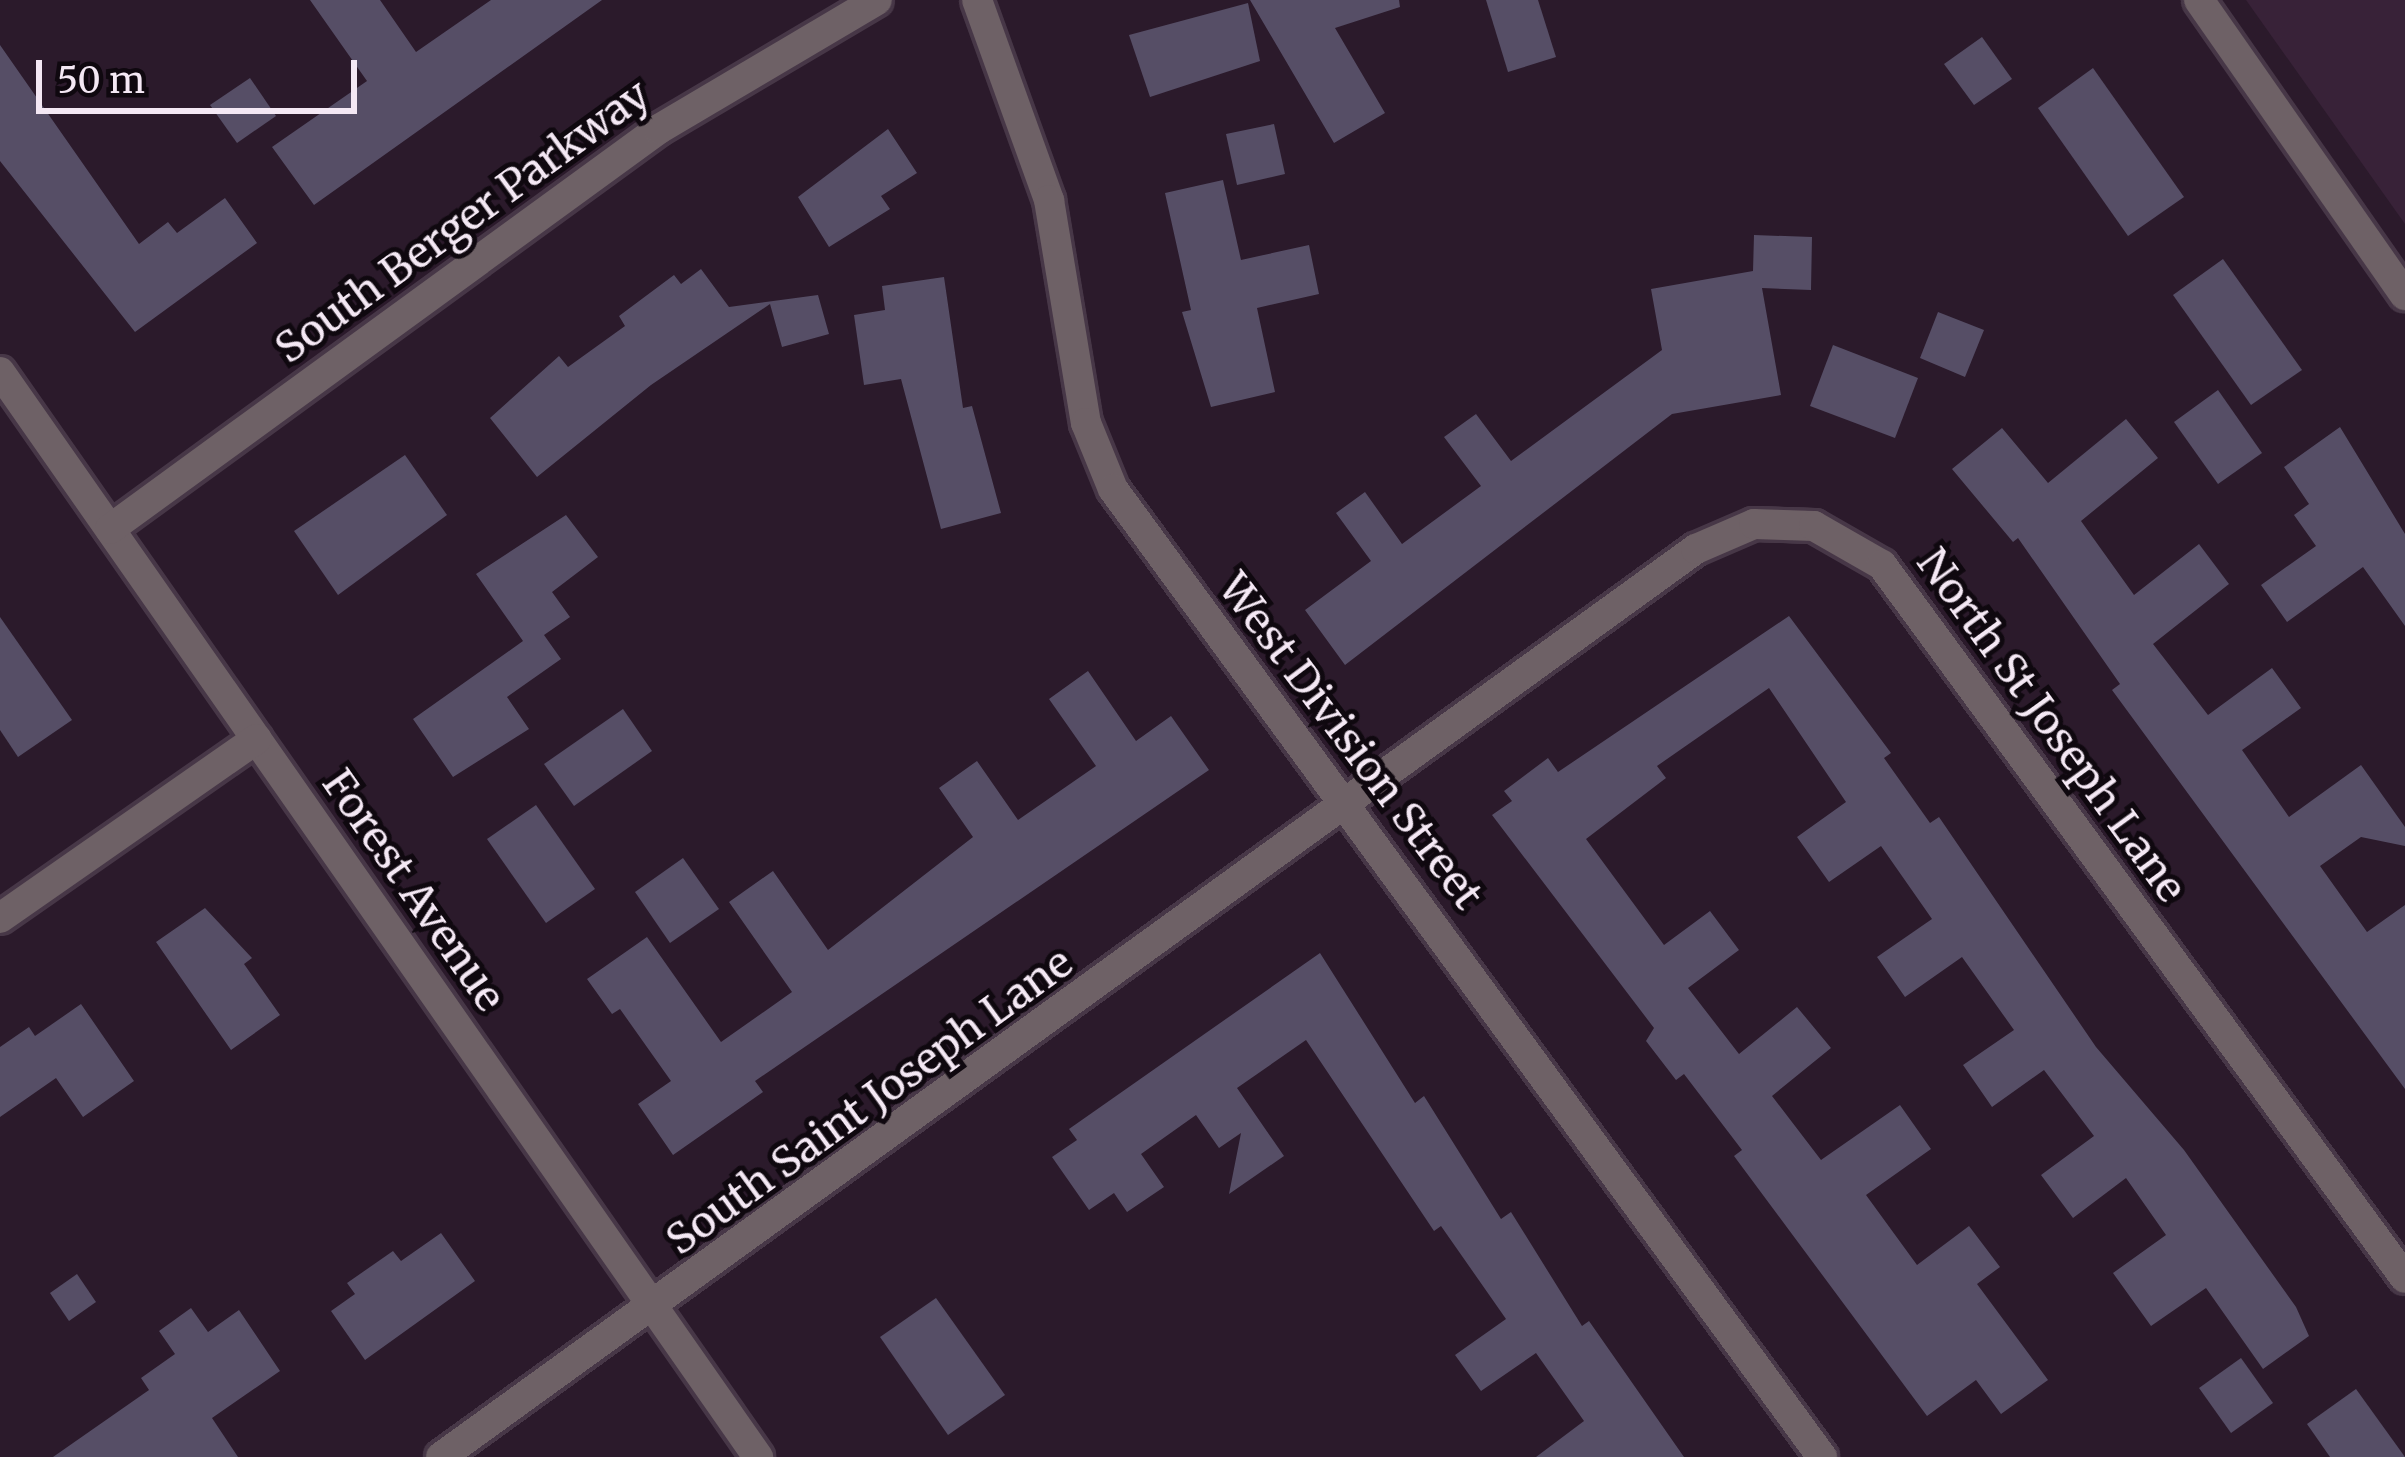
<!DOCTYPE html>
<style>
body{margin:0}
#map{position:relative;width:2405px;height:1457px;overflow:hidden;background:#2b1a2b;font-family:Merriweather,serif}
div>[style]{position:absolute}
.built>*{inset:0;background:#382238}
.building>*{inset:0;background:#564e66}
.roads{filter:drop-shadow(3px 0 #473747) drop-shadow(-3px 0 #473747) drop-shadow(0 3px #473747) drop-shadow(0 -3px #473747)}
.street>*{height:30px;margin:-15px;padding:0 15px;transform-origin:15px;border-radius:15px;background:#6e6166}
span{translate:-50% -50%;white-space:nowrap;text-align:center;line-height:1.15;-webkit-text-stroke:10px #0f080f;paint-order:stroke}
.street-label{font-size:42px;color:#f4e8f4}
.scale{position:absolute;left:36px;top:60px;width:321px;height:54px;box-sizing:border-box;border:6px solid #f4e8f4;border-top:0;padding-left:15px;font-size:36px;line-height:42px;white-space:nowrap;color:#f4e8f4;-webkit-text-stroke:9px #0f080f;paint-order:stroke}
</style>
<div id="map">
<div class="built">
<i style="clip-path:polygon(2246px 0,2405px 0,2405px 224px)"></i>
</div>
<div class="building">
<i style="clip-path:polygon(310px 0,380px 0,416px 52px,491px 0,602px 0,314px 205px,272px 147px,367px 81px)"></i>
<i style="clip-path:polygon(1250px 0,1399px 0,1400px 7px,1335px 28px,1385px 113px,1334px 143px)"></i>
<i style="clip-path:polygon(1486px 0,1538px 0,1556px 57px,1508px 72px)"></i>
<i style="clip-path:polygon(1248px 3px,1260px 61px,1150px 97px,1129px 35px)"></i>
<i style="clip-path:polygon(1982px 37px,2012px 79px,1974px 105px,1944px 64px)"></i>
<i style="clip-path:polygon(0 45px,139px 244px,168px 222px,177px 233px,225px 198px,257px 243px,135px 332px,0 161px)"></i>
<i style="clip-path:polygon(2093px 68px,2184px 197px,2128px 236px,2038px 108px)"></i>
<i style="clip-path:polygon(250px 78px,276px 116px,237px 143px,210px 105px)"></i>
<i style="clip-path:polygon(1274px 124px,1285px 174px,1237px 185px,1226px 134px)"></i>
<i style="clip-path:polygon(888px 129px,917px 173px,881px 196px,890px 209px,829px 247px,798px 197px)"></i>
<i style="clip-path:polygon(1223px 180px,1241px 260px,1309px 245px,1319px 294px,1257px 308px,1275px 392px,1211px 407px,1182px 312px,1191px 310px,1165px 193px)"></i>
<i style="clip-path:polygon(1754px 235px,1812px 237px,1811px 290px,1762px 288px,1781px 395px,1672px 414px,1345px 665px,1305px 610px,1371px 561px,1336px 513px,1365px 492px,1402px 544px,1481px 486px,1444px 437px,1476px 414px,1511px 461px,1662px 350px,1651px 289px,1753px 271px)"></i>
<i style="clip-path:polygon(2223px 259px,2302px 370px,2251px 405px,2173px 295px)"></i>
<i style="clip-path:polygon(701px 269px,729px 307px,818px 295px,829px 334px,782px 347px,770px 304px,651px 385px,537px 477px,490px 418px,559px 356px,568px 367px,625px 326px,619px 316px,674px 275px,681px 284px)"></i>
<i style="clip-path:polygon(944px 277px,963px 408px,972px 406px,1001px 513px,941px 529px,901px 379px,864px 385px,854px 315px,885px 310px,882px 286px)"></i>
<i style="clip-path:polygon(1938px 312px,1984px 330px,1965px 377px,1920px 358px)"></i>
<i style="clip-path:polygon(1833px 345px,1918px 378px,1895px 438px,1810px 406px)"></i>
<i style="clip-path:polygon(2218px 390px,2262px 453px,2218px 484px,2174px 422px)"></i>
<i style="clip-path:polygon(2126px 419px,2158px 458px,2081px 521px,2134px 595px,2199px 544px,2229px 584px,2153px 644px,2208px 715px,2272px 668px,2301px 708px,2242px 750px,2289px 817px,2361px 765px,2405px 827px,2405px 846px,2361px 837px,2320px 866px,2367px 932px,2405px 905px,2405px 1089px,2112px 690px,2120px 684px,2018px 538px,2013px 542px,1952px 469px,2002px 428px,2048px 483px)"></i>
<i style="clip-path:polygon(2340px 427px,2405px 534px,2405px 626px,2363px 567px,2287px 622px,2261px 585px,2316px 546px,2294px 515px,2309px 504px,2284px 467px)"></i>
<i style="clip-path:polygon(405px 455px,447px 515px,338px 595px,294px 531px)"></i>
<i style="clip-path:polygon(566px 515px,598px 557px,552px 592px,570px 617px,544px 635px,561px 659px,507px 697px,529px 729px,453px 777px,413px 719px,523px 641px,476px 574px)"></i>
<i style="clip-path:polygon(1789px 616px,1891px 753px,1884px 758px,1930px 823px,1939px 817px,2096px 1047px,2184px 1150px,2296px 1307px,2309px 1336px,2263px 1369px,2206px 1288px,2151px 1326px,2113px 1273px,2166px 1235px,2126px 1178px,2073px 1218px,2041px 1175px,2094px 1136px,2044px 1070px,1992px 1107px,1963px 1065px,2014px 1030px,1962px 957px,1905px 997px,1877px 957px,1932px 919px,1881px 846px,1829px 882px,1797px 837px,1846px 802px,1769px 688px,1657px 766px,1666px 778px,1586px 839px,1664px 945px,1710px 911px,1739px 950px,1688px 988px,1739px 1054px,1797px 1007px,1831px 1048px,1772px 1096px,1821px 1160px,1900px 1105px,1931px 1149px,1866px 1195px,1917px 1265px,1969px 1226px,2000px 1267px,1977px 1284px,2048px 1380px,2001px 1414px,1976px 1380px,1927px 1416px,1734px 1156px,1742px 1150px,1684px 1074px,1676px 1080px,1646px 1041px,1654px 1028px,1492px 815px,1512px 801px,1504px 791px,1548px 758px,1558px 772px)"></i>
<i style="clip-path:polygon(0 617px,72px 720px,18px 757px,0 730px)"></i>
<i style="clip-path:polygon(1088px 671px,1136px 741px,1171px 716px,1209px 770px,755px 1081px,763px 1092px,673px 1155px,638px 1104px,671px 1081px,620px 1009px,612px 1014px,587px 979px,647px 937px,721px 1042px,792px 992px,729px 902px,773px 871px,828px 950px,973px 837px,939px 788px,977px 761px,1018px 820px,1096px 766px,1049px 699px)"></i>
<i style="clip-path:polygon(623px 709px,652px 751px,574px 806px,544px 764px)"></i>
<i style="clip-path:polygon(536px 805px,595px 889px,546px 923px,487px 839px)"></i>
<i style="clip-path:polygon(683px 858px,719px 909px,670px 943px,635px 892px)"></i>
<i style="clip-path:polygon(205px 908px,252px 958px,244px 964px,280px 1015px,231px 1050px,156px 942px)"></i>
<i style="clip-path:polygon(1320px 953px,1415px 1103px,1424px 1096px,1501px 1219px,1511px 1212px,1582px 1326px,1589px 1321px,1684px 1457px,1536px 1457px,1584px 1421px,1536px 1353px,1481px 1391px,1455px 1355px,1506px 1319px,1441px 1226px,1434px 1231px,1306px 1040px,1237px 1088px,1284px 1156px,1229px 1194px,1241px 1133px,1219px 1148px,1196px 1115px,1141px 1154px,1164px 1187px,1127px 1212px,1114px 1193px,1089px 1210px,1052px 1157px,1077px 1140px,1069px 1129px)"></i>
<i style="clip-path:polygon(81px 1004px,134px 1081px,83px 1117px,56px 1078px,0 1117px,0 1047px,29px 1027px,35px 1036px)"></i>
<i style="clip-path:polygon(441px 1233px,475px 1281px,365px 1360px,331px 1311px,355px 1294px,347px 1283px,393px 1251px,401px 1261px)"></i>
<i style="clip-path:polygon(77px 1274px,96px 1302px,69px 1321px,50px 1293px)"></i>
<i style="clip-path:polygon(936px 1298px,1005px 1395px,948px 1435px,880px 1337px)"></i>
<i style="clip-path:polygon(191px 1308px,208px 1332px,239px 1310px,280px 1371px,212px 1418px,238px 1457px,53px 1457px,149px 1390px,141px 1378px,175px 1354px,159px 1331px)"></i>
<i style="clip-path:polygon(2241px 1358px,2273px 1403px,2231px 1433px,2199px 1388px)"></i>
<i style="clip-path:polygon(2356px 1389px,2405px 1457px,2330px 1457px,2307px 1424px)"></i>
</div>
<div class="roads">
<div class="street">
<i style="left:977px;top:0;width:213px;rotate:70.2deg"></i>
<i style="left:1049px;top:200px;width:226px;rotate:80.6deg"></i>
<i style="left:1086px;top:423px;width:71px;rotate:67.8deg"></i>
<i style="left:1113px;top:489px;width:1200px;rotate:53.78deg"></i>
<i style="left:2199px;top:0;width:360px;rotate:55.1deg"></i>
<i style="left:0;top:372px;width:1324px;rotate:55.06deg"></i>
<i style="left:110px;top:529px;width:679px;rotate:-36.08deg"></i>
<i style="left:659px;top:129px;width:253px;rotate:-30.6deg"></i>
<i style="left:0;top:918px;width:313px;rotate:-34.9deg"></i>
<i style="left:441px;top:1457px;width:1549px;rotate:-35.89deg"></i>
<i style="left:1696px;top:549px;width:63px;rotate:-23.3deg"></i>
<i style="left:1754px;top:524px;width:60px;rotate:1.9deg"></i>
<i style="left:1814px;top:526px;width:78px;rotate:29.8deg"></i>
<i style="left:1882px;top:565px;width:884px;rotate:53.74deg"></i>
</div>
</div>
<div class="street-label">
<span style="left:462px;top:221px;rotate:-36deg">South Berger Parkway</span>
<span style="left:2052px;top:725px;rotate:54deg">North St Joseph Lane</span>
<span style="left:1351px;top:741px;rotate:53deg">West Division Street</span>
<span style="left:414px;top:890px;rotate:55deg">Forest Avenue</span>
<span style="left:869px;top:1101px;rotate:-36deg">South Saint Joseph Lane</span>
</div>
<div class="scale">50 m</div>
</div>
